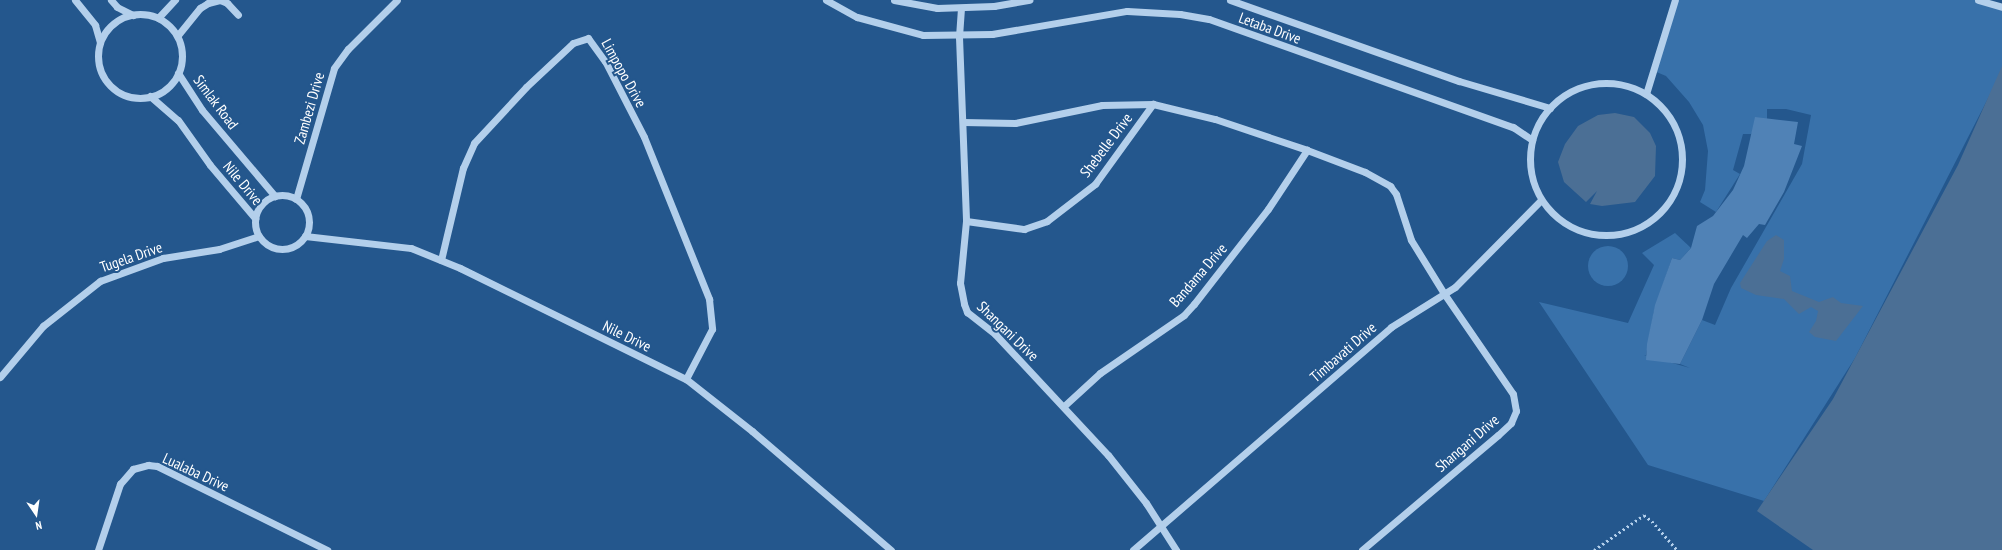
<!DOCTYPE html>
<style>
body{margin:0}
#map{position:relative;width:2002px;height:550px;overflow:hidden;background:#24578d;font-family:"PT Sans Narrow",sans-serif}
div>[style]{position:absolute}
.green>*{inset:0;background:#3871aa}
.round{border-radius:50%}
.water>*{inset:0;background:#4b6f95}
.building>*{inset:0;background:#5082b6}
.path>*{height:2.5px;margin-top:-1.25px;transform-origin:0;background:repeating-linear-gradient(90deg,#b3cfeb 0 2px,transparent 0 5px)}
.minor>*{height:7px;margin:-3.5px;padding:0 3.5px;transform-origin:3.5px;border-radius:3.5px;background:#b3cfeb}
.minor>.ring{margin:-3.5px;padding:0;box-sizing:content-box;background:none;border:7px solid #b3cfeb;border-radius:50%}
span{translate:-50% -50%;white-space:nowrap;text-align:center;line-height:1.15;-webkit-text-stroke:4px #24578d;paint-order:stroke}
.street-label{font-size:15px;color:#fff}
.north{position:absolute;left:16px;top:494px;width:40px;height:40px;-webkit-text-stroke:3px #24578d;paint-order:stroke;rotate:167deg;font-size:11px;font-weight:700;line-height:16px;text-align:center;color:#fff}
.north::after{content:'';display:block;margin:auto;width:14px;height:18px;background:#fff;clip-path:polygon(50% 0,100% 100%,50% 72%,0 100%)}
</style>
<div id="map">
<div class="green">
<i style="clip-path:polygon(1676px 0,1978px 0,2002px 7px,2002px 71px,1855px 358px,1764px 501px,1648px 465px,1539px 302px,1628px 323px,1654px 265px,1642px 253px,1675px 233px,1691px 248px,1680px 260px,1672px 258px,1654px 311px,1646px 355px,1644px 355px,1690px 368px,1680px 364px,1702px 320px,1715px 325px,1731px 288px,1802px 164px,1811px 115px,1786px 109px,1767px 109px,1767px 119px,1751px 134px,1743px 134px,1733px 170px,1740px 174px,1716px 212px,1700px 202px,1705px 190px,1708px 151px,1703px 125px,1689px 102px,1666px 76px,1654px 71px)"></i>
<i class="round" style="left:1588px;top:246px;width:40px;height:40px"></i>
</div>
<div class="water">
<i style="clip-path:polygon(2002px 66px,2002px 550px,1813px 550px,1757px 511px,1833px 399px,1958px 165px)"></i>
<i style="clip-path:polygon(1615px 113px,1634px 117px,1650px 133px,1656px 146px,1655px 176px,1635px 202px,1602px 206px,1590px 204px,1597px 191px,1586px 202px,1564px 182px,1558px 162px,1565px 144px,1578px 126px,1598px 115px)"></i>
<i style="clip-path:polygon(1776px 235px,1784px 240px,1784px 259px,1780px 271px,1790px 276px,1792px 291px,1819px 302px,1833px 297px,1841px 303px,1863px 306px,1836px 341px,1815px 337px,1809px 332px,1816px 321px,1818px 311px,1811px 307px,1799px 314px,1784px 299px,1756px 295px,1741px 288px,1740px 283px,1767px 241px)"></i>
</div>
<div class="building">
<i style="clip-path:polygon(1755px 117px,1798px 122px,1794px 144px,1802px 146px,1784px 192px,1765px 225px,1759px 224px,1747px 238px,1743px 235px,1714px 284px,1702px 320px,1680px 364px,1646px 360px,1647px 344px,1655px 305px,1672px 258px,1680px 260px,1691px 248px,1697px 226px,1713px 216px,1733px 190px,1744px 166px)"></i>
</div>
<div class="path">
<i style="left:1594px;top:550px;width:61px;rotate:-35deg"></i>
<i style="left:1644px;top:515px;width:10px;rotate:37deg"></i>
<i style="left:1652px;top:521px;width:38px;rotate:49deg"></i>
</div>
<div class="minor">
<i style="left:75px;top:0;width:32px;rotate:51deg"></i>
<i style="left:95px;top:25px;width:18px;rotate:74deg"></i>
<i style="left:111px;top:0;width:9px;rotate:49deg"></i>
<i style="left:117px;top:7px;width:18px;rotate:27deg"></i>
<i style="left:826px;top:0;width:35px;rotate:29deg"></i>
<i style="left:857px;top:17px;width:68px;rotate:15.3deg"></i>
<i style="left:923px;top:35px;width:69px;rotate:-0.8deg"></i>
<i style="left:992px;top:34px;width:137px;rotate:-9.7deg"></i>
<i style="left:1127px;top:11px;width:53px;rotate:3.2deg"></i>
<i style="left:1180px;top:14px;width:29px;rotate:10deg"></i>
<i style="left:1209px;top:19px;width:323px;rotate:19.6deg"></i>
<i style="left:1513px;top:127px;width:23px;rotate:34deg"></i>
<i style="left:894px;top:0;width:44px;rotate:10.5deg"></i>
<i style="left:937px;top:8px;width:57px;rotate:-2deg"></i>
<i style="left:994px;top:6px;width:36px;rotate:-10deg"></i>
<i style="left:1230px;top:0;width:243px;rotate:19.5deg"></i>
<i style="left:1459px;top:81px;width:95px;rotate:16.5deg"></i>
<i style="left:1978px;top:0;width:25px;rotate:16deg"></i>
<i style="left:961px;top:8px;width:29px;rotate:94deg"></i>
<i style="left:959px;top:37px;width:184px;rotate:87.8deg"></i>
<i style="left:966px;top:221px;width:62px;rotate:95.5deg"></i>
<i style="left:960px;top:283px;width:21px;rotate:79deg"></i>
<i style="left:964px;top:304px;width:9px;rotate:69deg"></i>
<i style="left:967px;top:312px;width:36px;rotate:38deg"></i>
<i style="left:995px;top:334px;width:166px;rotate:47deg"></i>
<i style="left:1108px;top:455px;width:61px;rotate:51.6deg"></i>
<i style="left:1146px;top:503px;width:56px;rotate:57.4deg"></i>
<i class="ring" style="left:98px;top:14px;width:77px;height:77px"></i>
<i style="left:158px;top:18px;width:25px;rotate:-47deg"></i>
<i style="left:178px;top:35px;width:35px;rotate:-51deg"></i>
<i style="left:200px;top:8px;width:9px;rotate:-32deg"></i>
<i style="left:208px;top:3px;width:12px;rotate:-14deg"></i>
<i style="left:220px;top:0;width:8px;rotate:23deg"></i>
<i style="left:227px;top:3px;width:16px;rotate:47deg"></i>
<i style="left:178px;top:73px;width:44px;rotate:57deg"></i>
<i style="left:202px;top:110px;width:113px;rotate:49.7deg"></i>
<i class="ring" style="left:1530px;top:83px;width:145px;height:145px"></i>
<i style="left:1646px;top:94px;width:98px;rotate:-72.9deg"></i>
<i style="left:150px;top:96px;width:37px;rotate:41deg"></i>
<i style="left:178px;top:120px;width:55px;rotate:54.6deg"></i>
<i style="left:210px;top:165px;width:70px;rotate:49.7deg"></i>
<i style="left:963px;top:122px;width:52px;rotate:1.1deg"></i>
<i style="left:1015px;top:123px;width:89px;rotate:-11.7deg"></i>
<i style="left:1102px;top:105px;width:51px;rotate:-1.1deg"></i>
<i style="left:1153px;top:104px;width:64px;rotate:13.6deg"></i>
<i style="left:1215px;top:119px;width:97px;rotate:18.6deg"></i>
<i style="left:1307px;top:150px;width:62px;rotate:20.8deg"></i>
<i style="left:1365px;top:172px;width:29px;rotate:29deg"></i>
<i style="left:1390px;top:186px;width:10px;rotate:53deg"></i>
<i style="left:1396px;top:194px;width:48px;rotate:71.9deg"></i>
<i style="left:1411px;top:240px;width:65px;rotate:58.3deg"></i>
<i style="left:1445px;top:295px;width:120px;rotate:55.5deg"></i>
<i style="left:1513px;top:394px;width:17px;rotate:80deg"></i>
<i style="left:1516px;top:411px;width:13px;rotate:113deg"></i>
<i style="left:1511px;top:423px;width:18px;rotate:137deg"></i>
<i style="left:1498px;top:435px;width:178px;rotate:139.8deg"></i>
<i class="ring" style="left:255px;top:195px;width:47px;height:47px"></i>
<i style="left:296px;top:199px;width:136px;rotate:-73.8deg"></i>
<i style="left:334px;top:68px;width:24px;rotate:-54deg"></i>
<i style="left:348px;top:49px;width:69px;rotate:-45deg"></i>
<i style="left:966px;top:221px;width:59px;rotate:7.9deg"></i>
<i style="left:1024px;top:229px;width:24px;rotate:-19deg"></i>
<i style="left:1047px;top:221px;width:61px;rotate:-37.6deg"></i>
<i style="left:1095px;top:184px;width:99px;rotate:-54.1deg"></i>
<i style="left:305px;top:236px;width:107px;rotate:6.5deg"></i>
<i style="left:411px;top:248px;width:53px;rotate:22.2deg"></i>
<i style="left:460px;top:268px;width:252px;rotate:26.2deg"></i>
<i style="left:686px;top:379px;width:84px;rotate:38.2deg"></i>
<i style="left:752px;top:431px;width:183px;rotate:40.6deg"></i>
<i style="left:441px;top:260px;width:95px;rotate:-76.6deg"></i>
<i style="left:463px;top:168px;width:27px;rotate:-66deg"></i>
<i style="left:474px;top:143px;width:76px;rotate:-47.1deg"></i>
<i style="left:526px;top:87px;width:64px;rotate:-43.1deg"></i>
<i style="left:573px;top:43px;width:16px;rotate:-18deg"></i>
<i style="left:588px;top:38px;width:29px;rotate:54deg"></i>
<i style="left:605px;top:61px;width:85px;rotate:62.8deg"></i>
<i style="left:644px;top:137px;width:175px;rotate:68.1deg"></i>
<i style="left:709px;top:299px;width:30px;rotate:84deg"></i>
<i style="left:712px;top:329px;width:56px;rotate:117.5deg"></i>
<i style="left:0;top:377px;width:67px;rotate:-49.9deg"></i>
<i style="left:43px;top:326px;width:73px;rotate:-38.3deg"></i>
<i style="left:100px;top:281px;width:67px;rotate:-20.1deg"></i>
<i style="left:163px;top:258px;width:57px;rotate:-9.1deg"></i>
<i style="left:219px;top:249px;width:42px;rotate:-18deg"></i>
<i style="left:1064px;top:406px;width:49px;rotate:-42.5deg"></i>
<i style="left:1100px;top:373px;width:102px;rotate:-34.6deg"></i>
<i style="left:1184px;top:315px;width:15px;rotate:-48deg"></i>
<i style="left:1194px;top:304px;width:120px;rotate:-52.1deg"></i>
<i style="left:1268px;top:209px;width:71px;rotate:-56.5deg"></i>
<i style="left:98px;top:550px;width:70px;rotate:-71.6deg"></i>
<i style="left:120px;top:484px;width:20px;rotate:-49deg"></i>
<i style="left:133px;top:469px;width:16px;rotate:-15deg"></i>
<i style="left:148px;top:465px;width:9px;rotate:6deg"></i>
<i style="left:157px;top:466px;width:190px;rotate:26.3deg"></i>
<i style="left:1133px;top:550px;width:341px;rotate:-40.8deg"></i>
<i style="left:1391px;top:327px;width:75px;rotate:-32deg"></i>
<i style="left:1455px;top:287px;width:122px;rotate:-45.3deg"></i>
</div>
<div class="street-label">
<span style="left:1270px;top:28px;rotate:20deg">Letaba Drive</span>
<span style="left:624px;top:73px;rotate:61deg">Limpopo Drive</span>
<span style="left:216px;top:102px;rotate:53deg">Simlak Road</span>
<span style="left:309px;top:108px;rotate:-74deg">Zambezi Drive</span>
<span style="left:1106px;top:145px;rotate:-53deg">Shebelle Drive</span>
<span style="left:243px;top:183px;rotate:50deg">Nile Drive</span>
<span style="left:131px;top:257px;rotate:-19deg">Tugela Drive</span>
<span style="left:1198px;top:275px;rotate:-49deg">Bandama Drive</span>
<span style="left:1008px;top:331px;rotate:44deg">Shangani Drive</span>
<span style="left:627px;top:336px;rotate:26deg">Nile Drive</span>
<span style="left:1343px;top:352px;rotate:-41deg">Timbavati Drive</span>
<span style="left:1467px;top:443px;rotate:-41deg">Shangani Drive</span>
<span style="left:196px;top:472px;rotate:25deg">Lualaba Drive</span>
</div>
<div class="north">N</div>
</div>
